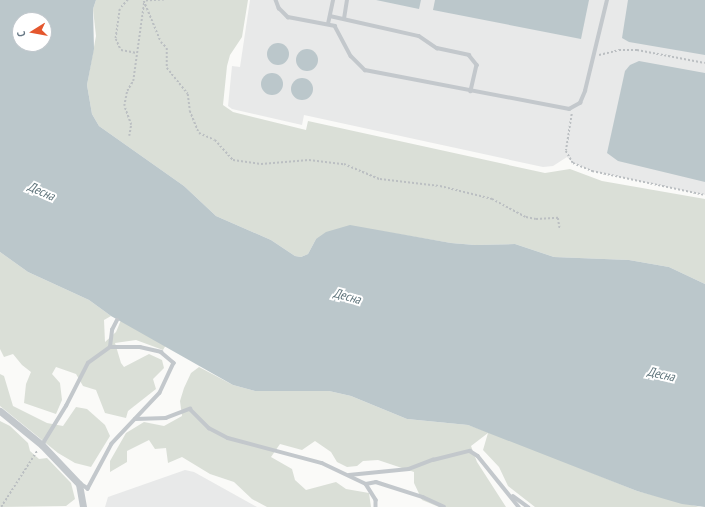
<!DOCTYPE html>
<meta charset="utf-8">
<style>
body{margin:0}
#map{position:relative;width:705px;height:507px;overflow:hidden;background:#fafaf8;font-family:"PT Sans Narrow",sans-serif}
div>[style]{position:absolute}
.built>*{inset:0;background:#e8e9e9}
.green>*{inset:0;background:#dadfd7}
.water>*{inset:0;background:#bbc7cb}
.round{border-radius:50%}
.path>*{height:1.5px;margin-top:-0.75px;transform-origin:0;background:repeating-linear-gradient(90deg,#bbbfc2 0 2px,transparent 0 4px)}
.service>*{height:3.5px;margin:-1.75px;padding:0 1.75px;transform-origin:1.75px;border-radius:1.75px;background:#c3c8cc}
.minor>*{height:7px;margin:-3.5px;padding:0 3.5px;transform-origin:3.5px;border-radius:3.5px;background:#c3c8cc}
span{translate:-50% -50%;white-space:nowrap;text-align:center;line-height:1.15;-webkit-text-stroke:4px #fff;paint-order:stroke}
.water-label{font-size:13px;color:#60757c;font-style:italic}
.north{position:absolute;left:12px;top:12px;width:40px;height:40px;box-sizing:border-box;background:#fff;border:1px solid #c1c8cd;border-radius:50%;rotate:259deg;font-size:11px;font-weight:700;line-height:16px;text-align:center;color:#657683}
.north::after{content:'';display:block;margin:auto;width:14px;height:18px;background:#e4572e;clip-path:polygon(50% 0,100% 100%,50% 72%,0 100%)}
</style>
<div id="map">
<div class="built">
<i style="clip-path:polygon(250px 0,705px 0,705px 195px,592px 171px,573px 163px,567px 157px,553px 166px,543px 167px,304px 115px,302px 125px,232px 109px,228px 106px,232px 66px,240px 67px)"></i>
<i style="clip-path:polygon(185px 470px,194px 472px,257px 507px,105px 507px,108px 497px)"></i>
</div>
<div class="green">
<i style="clip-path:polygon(96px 0,248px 0,242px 37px,230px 55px,227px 66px,223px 105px,233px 112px,306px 130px,308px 121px,545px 173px,570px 169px,602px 181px,705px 199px,705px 284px,669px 267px,629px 260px,554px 257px,515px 244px,475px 245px,451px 243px,374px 230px,316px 239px,308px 254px,301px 257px,295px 256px,271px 240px,216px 216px,184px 186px,99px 126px,92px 114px,87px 85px,96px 36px,93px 9px)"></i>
<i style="clip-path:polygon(0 252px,28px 272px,89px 300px,111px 316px,104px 320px,105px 342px,116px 332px,121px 320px,166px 345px,163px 350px,136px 340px,115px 343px,121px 363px,124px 367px,149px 354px,162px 360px,164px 368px,153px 379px,156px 389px,128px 411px,126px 418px,105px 413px,96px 390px,83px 386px,76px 374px,56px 367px,52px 374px,60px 383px,62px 400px,56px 414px,24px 403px,26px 384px,31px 372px,22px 365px,13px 354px,4px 357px,0 349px)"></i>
<i style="clip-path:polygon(199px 367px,233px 385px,255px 391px,329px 391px,351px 396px,407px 419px,468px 425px,508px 439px,637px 491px,700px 507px,535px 507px,508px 486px,499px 467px,483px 450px,488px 433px,471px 446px,477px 462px,506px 507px,439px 507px,422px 500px,414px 483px,414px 472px,378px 460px,363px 461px,357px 466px,347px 467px,337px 462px,331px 452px,315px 441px,302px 450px,280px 444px,271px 457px,292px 469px,295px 480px,306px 490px,336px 482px,346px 489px,369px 493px,371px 507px,267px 507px,252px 499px,234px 482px,210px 474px,182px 457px,168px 463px,166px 448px,155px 449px,149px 440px,127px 451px,127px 462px,110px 472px,110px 461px,126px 433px,144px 422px,164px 426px,182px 416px,180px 401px,184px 388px,191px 373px)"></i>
<i style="clip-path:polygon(0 374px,4px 376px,13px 406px,47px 423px,63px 426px,76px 407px,87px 409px,105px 425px,110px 436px,91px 467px,75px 463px,58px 453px,0 406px)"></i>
<i style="clip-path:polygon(0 421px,10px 426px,28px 443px,30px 451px,39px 459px,47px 458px,71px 483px,75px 499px,66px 506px,0 507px)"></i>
</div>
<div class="water">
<i style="clip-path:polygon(evenodd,0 0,96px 0,93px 9px,94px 49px,87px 85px,92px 114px,99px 126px,184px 186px,216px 216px,271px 240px,295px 256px,301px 257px,308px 254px,316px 239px,326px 232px,350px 225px,451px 243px,475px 245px,515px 244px,554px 257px,629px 260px,669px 267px,705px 284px,705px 507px,682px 504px,637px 491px,468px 425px,407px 419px,351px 396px,329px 391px,255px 391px,233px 385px,111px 316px,89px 300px,28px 272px,0 252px,0 0,20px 20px,44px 20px,44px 44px,20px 44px,20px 20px)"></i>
<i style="clip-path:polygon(376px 0,421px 0,419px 9px)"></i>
<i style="clip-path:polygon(435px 0,589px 0,581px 39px,433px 10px)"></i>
<i style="clip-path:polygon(628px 0,705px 0,705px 55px,629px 42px,622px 38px)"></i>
<i class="round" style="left:267px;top:43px;width:22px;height:22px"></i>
<i class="round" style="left:296px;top:49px;width:22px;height:22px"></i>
<i style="clip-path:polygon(639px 61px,705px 73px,705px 182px,618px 161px,607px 153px,625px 71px,630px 65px)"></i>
<i class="round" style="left:261px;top:73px;width:22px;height:22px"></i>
<i class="round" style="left:291px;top:78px;width:22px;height:22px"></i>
</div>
<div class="path">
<i style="left:128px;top:0;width:12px;rotate:132deg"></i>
<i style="left:120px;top:9px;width:30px;rotate:98deg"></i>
<i style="left:116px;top:39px;width:12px;rotate:66deg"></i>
<i style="left:121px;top:50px;width:16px;rotate:11deg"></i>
<i style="left:164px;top:0;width:20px;rotate:177deg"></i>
<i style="left:144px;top:1px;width:44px;rotate:67.5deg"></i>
<i style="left:161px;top:42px;width:8px;rotate:45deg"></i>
<i style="left:167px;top:48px;width:20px;rotate:90deg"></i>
<i style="left:167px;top:68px;width:33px;rotate:51deg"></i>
<i style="left:188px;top:94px;width:17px;rotate:83deg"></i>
<i style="left:190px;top:111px;width:24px;rotate:68deg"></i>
<i style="left:199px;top:133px;width:17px;rotate:24deg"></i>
<i style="left:215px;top:140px;width:27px;rotate:48deg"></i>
<i style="left:233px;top:160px;width:28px;rotate:8deg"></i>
<i style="left:261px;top:164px;width:48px;rotate:-4.8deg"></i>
<i style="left:309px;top:160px;width:35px;rotate:7deg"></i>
<i style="left:344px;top:164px;width:39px;rotate:23deg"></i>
<i style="left:380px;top:179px;width:60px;rotate:6.7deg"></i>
<i style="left:440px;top:186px;width:54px;rotate:14deg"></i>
<i style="left:492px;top:199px;width:38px;rotate:28deg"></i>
<i style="left:526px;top:217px;width:10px;rotate:11deg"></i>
<i style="left:536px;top:219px;width:22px;rotate:-3deg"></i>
<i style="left:558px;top:218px;width:11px;rotate:80deg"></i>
<i style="left:599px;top:55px;width:21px;rotate:-14deg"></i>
<i style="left:619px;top:50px;width:18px"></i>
<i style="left:637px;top:50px;width:69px;rotate:10.8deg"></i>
<i style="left:572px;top:114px;width:37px;rotate:99deg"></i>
<i style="left:566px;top:151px;width:14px;rotate:60deg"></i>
<i style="left:573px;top:163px;width:21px;rotate:23deg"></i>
<i style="left:592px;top:171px;width:116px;rotate:12deg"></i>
<i style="left:129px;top:136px;width:11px;rotate:-80deg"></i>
<i style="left:131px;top:125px;width:20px;rotate:-110deg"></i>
<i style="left:124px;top:106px;width:15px;rotate:-79deg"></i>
<i style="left:127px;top:91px;width:12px;rotate:-59deg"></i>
<i style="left:133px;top:81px;width:80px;rotate:-82.1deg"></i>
<i style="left:1px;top:507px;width:67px;rotate:-57.3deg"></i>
</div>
<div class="service">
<i style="left:276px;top:0;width:9px;rotate:69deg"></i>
<i style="left:279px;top:8px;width:13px;rotate:45deg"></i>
<i style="left:288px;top:17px;width:48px;rotate:10.8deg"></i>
<i style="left:335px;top:26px;width:34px;rotate:62deg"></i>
<i style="left:351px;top:56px;width:20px;rotate:45deg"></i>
<i style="left:365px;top:70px;width:208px;rotate:10.8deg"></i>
<i style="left:569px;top:109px;width:13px;rotate:-29deg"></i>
<i style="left:580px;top:103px;width:13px;rotate:-67deg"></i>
<i style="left:585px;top:91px;width:94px;rotate:-76.4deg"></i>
<i style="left:330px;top:16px;width:91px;rotate:12.7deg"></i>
<i style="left:419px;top:36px;width:22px;rotate:34deg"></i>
<i style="left:437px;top:48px;width:33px;rotate:12deg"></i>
<i style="left:469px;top:55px;width:13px;rotate:51deg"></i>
<i style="left:477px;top:65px;width:27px;rotate:103deg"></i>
<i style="left:344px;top:19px;width:19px;rotate:-81deg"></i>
<i style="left:328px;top:24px;width:25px;rotate:-78deg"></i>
<i style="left:110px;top:347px;width:17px;rotate:-83deg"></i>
<i style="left:112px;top:330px;width:11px;rotate:-63deg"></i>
<i style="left:135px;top:419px;width:31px;rotate:-2deg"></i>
<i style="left:166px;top:418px;width:26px;rotate:-21deg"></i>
<i style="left:190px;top:409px;width:27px;rotate:45deg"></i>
<i style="left:209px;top:428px;width:21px;rotate:28deg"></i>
<i style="left:228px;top:438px;width:97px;rotate:14.9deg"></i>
<i style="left:322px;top:463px;width:49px;rotate:25.5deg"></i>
<i style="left:366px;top:484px;width:19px;rotate:58deg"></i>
<i style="left:376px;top:500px;width:7px;rotate:90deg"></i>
<i style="left:42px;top:445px;width:46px;rotate:-58.4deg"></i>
<i style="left:66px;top:406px;width:48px;rotate:-62.9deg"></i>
<i style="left:88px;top:363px;width:27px;rotate:-36deg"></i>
<i style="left:110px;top:347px;width:30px"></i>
<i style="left:140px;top:347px;width:22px;rotate:13deg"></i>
<i style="left:161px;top:352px;width:17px;rotate:40deg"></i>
<i style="left:174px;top:363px;width:33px;rotate:115deg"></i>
<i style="left:160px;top:393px;width:70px;rotate:133.3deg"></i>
<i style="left:112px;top:444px;width:51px;rotate:118.1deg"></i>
<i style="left:88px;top:489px;width:9px;rotate:-148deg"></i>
<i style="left:349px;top:475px;width:60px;rotate:-5.7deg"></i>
<i style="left:409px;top:469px;width:26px;rotate:-21deg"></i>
<i style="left:433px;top:460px;width:38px;rotate:-14deg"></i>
<i style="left:470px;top:451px;width:9px;rotate:32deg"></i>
<i style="left:478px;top:456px;width:65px;rotate:51.2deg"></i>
<i style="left:366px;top:484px;width:10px;rotate:-11deg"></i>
<i style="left:376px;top:482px;width:49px;rotate:17.7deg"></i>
<i style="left:423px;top:497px;width:23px;rotate:25deg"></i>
<i style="left:513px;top:496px;width:19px;rotate:36deg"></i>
</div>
<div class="minor">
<i style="left:0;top:411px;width:54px;rotate:39deg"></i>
<i style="left:42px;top:445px;width:54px;rotate:46.5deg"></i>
<i style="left:79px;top:484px;width:23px;rotate:80deg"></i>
</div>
<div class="water-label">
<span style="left:41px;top:192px;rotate:24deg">Десна</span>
<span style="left:347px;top:297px;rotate:15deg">Десна</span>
<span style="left:661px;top:375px;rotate:13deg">Десна</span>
</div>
<div class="north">С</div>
</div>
